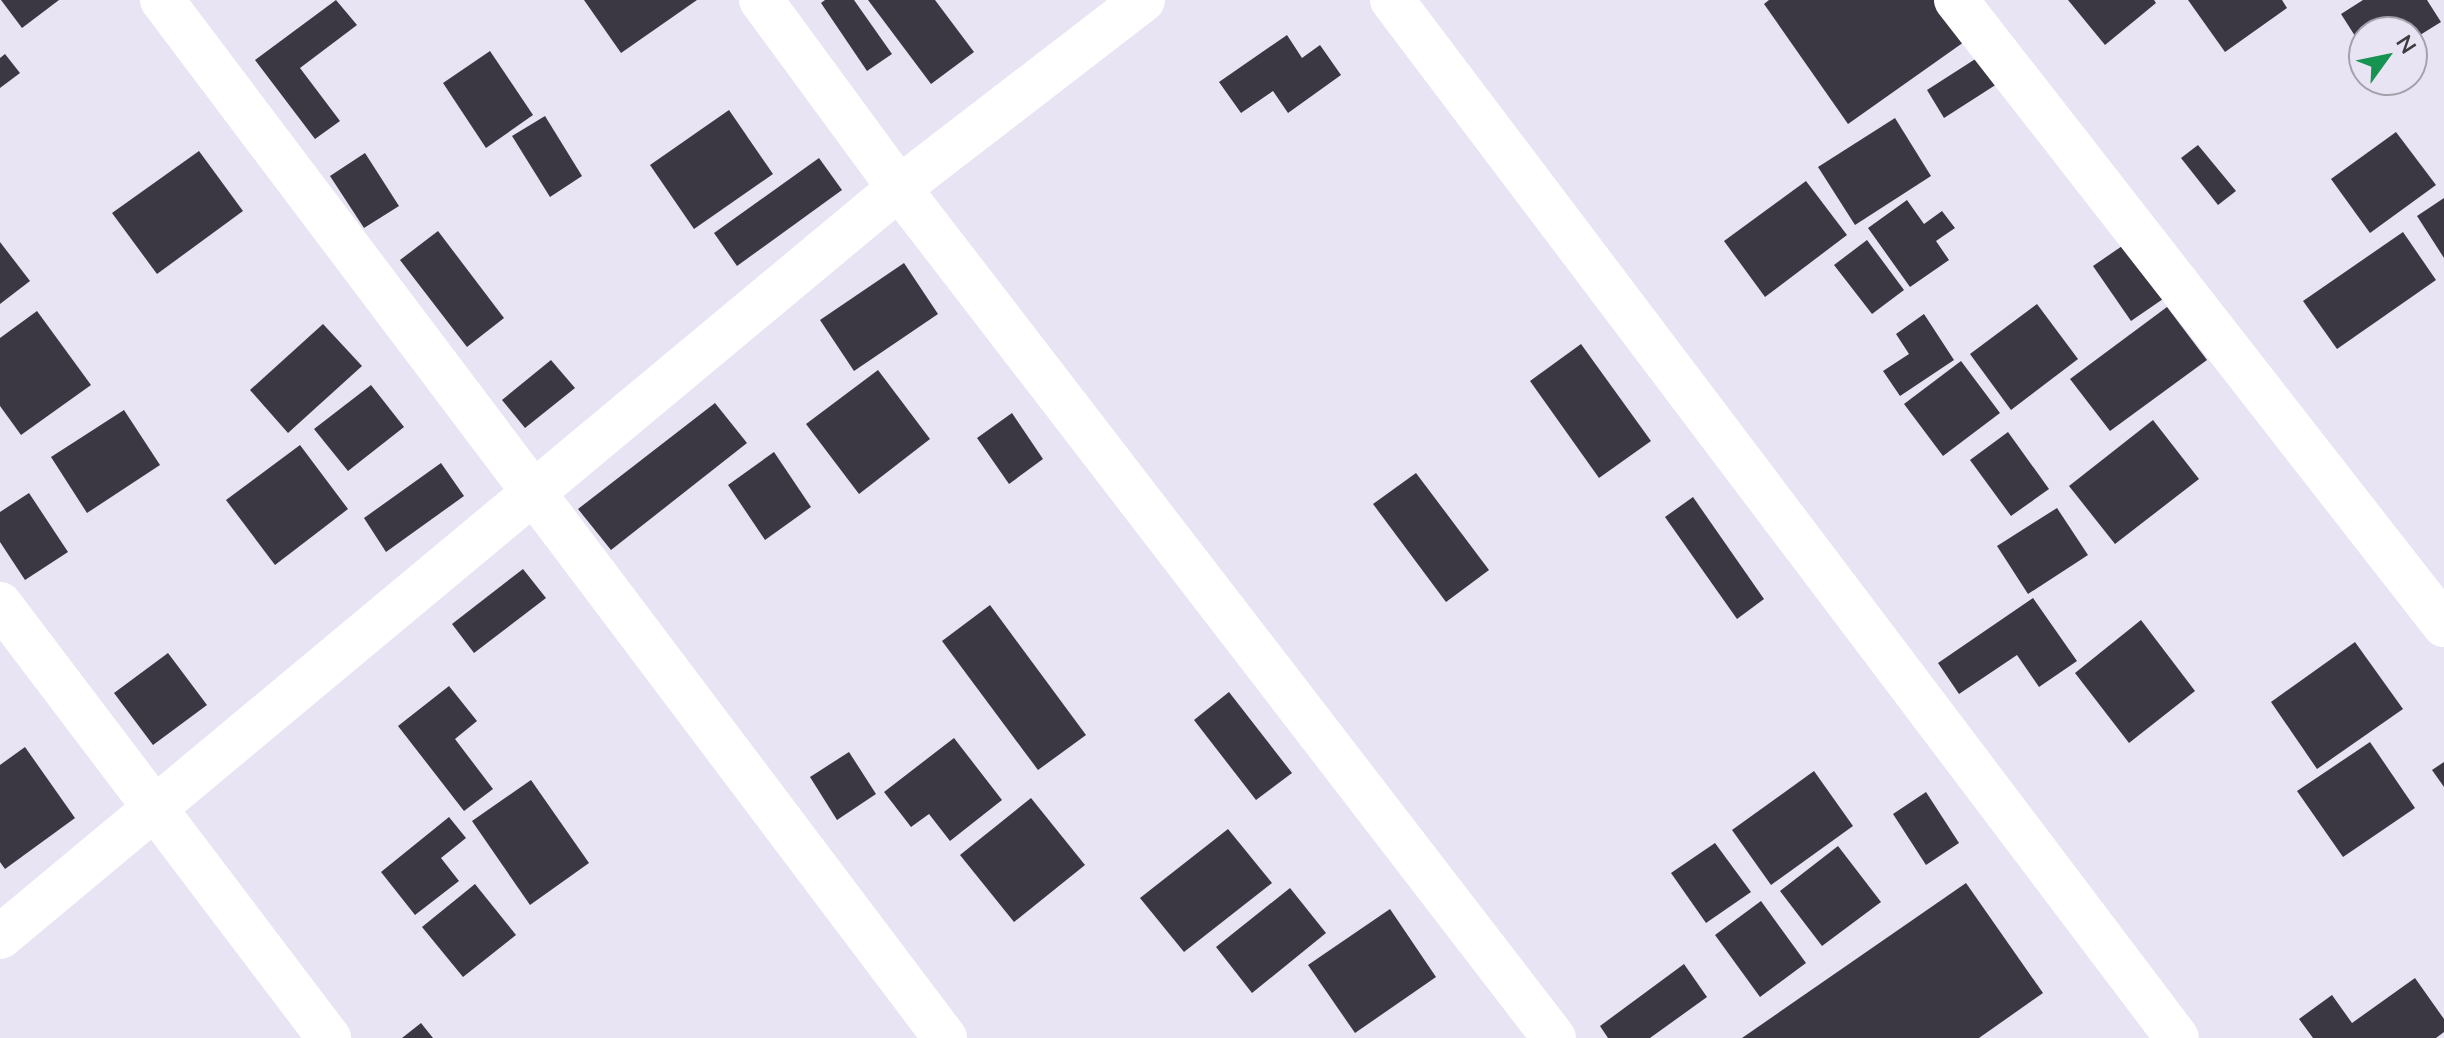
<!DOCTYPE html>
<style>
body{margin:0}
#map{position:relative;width:2444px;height:1038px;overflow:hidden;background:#e9e4f3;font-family:Mulish,sans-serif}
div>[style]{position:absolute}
.building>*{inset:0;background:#3c3843}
.minor>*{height:44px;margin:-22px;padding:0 22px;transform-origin:22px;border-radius:22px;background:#fff}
span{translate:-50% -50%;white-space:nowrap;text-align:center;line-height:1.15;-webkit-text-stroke:8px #e9e4f3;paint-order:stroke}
.north{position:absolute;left:2348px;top:16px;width:80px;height:80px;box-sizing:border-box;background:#e9e4f3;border:2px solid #a5a1ac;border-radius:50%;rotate:57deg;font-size:22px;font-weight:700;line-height:32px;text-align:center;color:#3e3c41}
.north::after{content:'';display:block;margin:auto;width:28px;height:36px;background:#169350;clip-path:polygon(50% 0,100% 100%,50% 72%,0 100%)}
</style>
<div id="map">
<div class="building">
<i style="clip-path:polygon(1px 0,59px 0,22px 28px)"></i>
<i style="clip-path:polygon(336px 0,357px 25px,300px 68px,340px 121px,315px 139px,255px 60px)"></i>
<i style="clip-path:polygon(584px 0,697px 0,621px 53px)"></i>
<i style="clip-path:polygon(825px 0,854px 0,892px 54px,867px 71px,821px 3px)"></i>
<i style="clip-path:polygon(868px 0,935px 0,974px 52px,931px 84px)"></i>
<i style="clip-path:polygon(1769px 0,1934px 0,1964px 42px,1848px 124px,1764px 4px)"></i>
<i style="clip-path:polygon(2068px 0,2154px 0,2156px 3px,2105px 45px)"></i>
<i style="clip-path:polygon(2188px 0,2282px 0,2287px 8px,2225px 52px)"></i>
<i style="clip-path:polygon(2363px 0,2427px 0,2441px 22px,2412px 40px,2412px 32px,2364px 32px,2364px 50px,2341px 14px)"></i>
<i style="clip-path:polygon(1287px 35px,1302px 58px,1320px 45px,1341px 75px,1288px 113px,1273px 91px,1241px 113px,1219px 82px)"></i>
<i style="clip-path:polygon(490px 51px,533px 115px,486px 148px,443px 83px)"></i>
<i style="clip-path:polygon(5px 54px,20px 73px,0 88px,0 58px)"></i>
<i style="clip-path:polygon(1980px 56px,1997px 84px,1944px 118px,1927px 90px)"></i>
<i style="clip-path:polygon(729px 110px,773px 174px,694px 229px,650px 165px)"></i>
<i style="clip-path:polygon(545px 116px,582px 176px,550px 197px,512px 136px)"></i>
<i style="clip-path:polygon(1895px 118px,1931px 176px,1855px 225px,1818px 167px)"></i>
<i style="clip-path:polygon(2396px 132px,2436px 185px,2370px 233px,2331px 179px)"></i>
<i style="clip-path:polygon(2198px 145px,2236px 191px,2218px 205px,2181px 158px)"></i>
<i style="clip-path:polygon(199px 151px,243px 211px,157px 274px,112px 213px)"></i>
<i style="clip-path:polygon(365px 153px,399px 206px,364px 228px,330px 176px)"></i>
<i style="clip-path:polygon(819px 158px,842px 190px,737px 266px,714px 233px)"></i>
<i style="clip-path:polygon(1806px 181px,1847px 235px,1765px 297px,1724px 241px)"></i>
<i style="clip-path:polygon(2444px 198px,2444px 258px,2417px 216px)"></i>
<i style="clip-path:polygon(1907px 200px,1924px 224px,1942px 211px,1955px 228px,1936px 241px,1949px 260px,1910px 287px,1868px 228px)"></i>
<i style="clip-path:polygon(438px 231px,504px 318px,467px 347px,400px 260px)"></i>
<i style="clip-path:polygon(2403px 232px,2436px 280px,2337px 349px,2303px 301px)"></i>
<i style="clip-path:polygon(1867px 240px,1904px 290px,1872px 314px,1834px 265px)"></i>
<i style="clip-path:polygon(0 242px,30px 281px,0 304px)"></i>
<i style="clip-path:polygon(2125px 244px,2163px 299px,2131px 321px,2093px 266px)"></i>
<i style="clip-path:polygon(904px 263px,938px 314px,854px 371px,820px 320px)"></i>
<i style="clip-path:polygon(2037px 304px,2078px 359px,2011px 410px,1970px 354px)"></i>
<i style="clip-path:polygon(2167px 307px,2207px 360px,2110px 431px,2070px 379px)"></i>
<i style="clip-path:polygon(37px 311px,91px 385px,21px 435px,0 406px,0 338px)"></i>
<i style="clip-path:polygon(1924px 314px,1954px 360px,1900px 396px,1883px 371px,1909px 354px,1896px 334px)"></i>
<i style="clip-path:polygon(323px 324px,362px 366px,288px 433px,250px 390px)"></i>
<i style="clip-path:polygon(1581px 344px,1651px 441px,1599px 478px,1530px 381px)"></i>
<i style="clip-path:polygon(551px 360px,575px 388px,525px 428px,502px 400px)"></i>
<i style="clip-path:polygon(1961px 361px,2000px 413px,1943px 456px,1904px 404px)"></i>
<i style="clip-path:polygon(878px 370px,930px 439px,859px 494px,806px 424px)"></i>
<i style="clip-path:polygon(371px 385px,404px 427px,348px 471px,314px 429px)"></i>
<i style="clip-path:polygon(715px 403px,747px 443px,611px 550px,578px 509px)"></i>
<i style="clip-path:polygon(124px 410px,160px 465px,87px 513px,51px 457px)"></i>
<i style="clip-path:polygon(1012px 413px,1043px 459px,1009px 484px,977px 438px)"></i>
<i style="clip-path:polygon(2153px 420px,2199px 479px,2115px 544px,2069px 486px)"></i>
<i style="clip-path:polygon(2008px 432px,2049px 489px,2011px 516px,1970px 460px)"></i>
<i style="clip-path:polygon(300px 445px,348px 509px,275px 565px,226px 500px)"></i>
<i style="clip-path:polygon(774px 452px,811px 507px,765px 540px,728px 485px)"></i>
<i style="clip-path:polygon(441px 463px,464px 496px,386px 552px,364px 518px)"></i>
<i style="clip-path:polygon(1416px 473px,1489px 570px,1446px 602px,1373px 504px)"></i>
<i style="clip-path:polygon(29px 493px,68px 552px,25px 580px,0 542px,0 512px)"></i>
<i style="clip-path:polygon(1693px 497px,1764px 599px,1737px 619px,1665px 517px)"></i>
<i style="clip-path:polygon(2057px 508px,2088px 555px,2028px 594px,1997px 546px)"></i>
<i style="clip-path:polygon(523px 569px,546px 598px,474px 653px,452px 624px)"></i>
<i style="clip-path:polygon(2033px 598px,2077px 661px,2039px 687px,2017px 655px,1959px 694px,1938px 663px)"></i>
<i style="clip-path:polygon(990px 605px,1086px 735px,1038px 770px,942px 641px)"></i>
<i style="clip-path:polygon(2141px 620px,2195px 691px,2129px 743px,2075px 673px)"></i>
<i style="clip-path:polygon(2355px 642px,2403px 709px,2317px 769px,2271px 702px)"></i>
<i style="clip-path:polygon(168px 653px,207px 705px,153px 745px,114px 693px)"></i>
<i style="clip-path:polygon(449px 686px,477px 721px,455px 739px,493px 789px,464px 811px,398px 726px)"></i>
<i style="clip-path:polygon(1229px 692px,1292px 773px,1256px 800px,1194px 720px)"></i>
<i style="clip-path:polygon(954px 738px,1002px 800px,950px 841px,929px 814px,911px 827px,884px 792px)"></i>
<i style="clip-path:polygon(2370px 742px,2415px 808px,2343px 857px,2297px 791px)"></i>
<i style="clip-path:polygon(25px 747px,75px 818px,5px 869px,0 862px,0 765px)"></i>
<i style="clip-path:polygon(849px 752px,876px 794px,837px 820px,810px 777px)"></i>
<i style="clip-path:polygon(2444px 762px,2444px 787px,2432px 770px)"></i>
<i style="clip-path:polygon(1814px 771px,1853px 826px,1771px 885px,1732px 830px)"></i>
<i style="clip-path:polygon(531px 780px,589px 863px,530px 905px,472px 821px)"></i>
<i style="clip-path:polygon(1926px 792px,1959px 843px,1926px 865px,1893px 814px)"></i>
<i style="clip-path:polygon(1031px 798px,1085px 865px,1014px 922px,960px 855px)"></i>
<i style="clip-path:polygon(449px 817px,466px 838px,441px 858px,459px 881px,415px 915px,381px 872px)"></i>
<i style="clip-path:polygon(1228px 829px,1272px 883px,1184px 952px,1140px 898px)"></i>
<i style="clip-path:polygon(1715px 843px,1751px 892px,1706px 923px,1671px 873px)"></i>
<i style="clip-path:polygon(1838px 846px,1881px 902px,1822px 946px,1780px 891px)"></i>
<i style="clip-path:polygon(1966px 883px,2043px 993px,1979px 1038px,1742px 1038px)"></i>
<i style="clip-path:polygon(475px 884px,516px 935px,463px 977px,422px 927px)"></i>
<i style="clip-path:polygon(1290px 888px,1326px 933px,1252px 993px,1216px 947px)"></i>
<i style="clip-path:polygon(1761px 901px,1806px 963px,1760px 997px,1715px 935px)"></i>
<i style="clip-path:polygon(1390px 909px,1436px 977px,1355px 1033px,1308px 965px)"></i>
<i style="clip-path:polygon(1684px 964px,1707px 997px,1650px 1038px,1608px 1038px,1600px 1026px)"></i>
<i style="clip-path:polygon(2415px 978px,2444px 1019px,2444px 1032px,2436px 1038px,2313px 1038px,2299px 1019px,2332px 995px,2352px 1023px)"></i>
<i style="clip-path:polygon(421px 1023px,433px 1038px,402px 1038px)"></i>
</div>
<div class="minor">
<i style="left:162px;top:0;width:1300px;rotate:52.97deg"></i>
<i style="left:761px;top:0;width:233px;rotate:53.7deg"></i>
<i style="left:899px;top:188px;width:1073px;rotate:52.38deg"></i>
<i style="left:1392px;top:0;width:1301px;rotate:52.9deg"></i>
<i style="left:1956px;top:0;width:793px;rotate:52.02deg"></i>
<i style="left:0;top:604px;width:545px;rotate:52.84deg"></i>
<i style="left:0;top:937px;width:1170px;rotate:-39.8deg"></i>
<i style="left:899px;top:188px;width:308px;rotate:-37.6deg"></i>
</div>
<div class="north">N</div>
</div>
